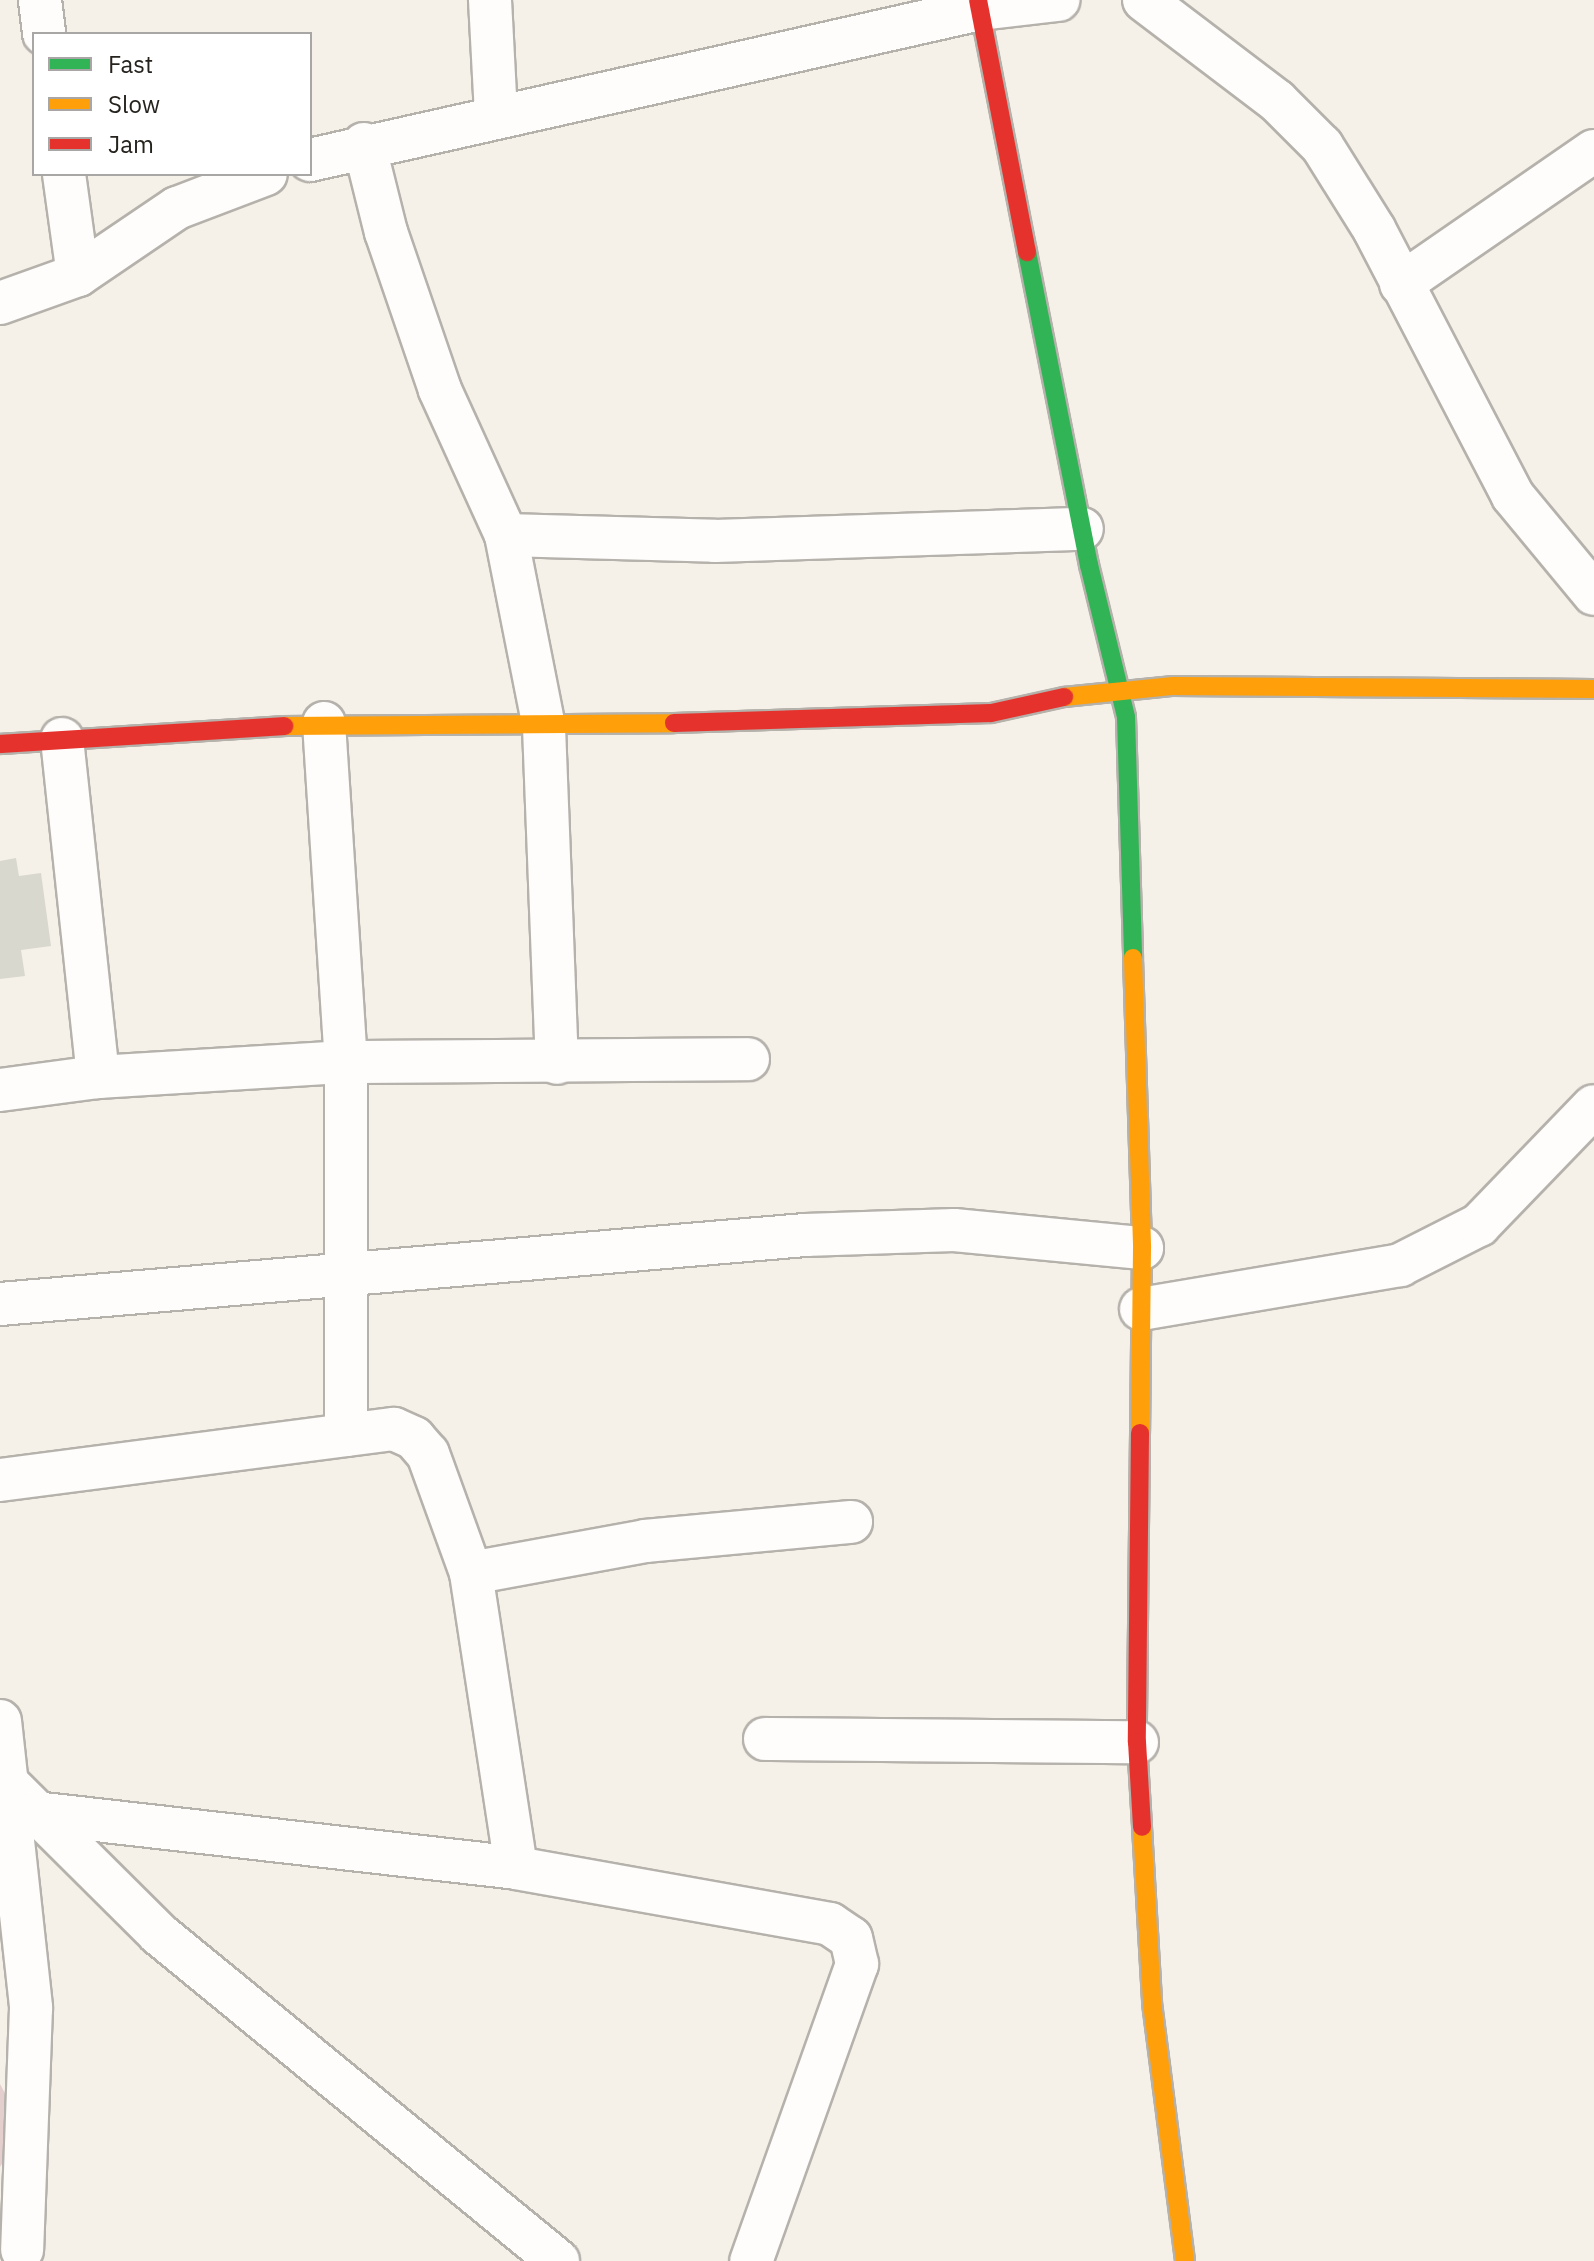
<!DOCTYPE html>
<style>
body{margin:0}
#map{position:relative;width:1594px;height:2261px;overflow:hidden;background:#f5f1e9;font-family:"IBM Plex Sans",sans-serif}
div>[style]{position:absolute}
.forest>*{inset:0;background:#e4cece}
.building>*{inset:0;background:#d8d8ce}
.roads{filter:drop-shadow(2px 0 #b5b1ab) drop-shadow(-2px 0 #b5b1ab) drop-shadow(0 2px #b5b1ab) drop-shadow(0 -2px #b5b1ab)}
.street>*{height:42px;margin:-21px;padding:0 21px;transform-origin:21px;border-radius:21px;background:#fefdfc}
.fast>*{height:18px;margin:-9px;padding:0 9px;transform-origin:9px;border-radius:9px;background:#30b455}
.slow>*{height:18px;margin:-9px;padding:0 9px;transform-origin:9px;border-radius:9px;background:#ff9f0a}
.jam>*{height:18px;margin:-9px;padding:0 9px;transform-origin:9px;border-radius:9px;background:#e5322d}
span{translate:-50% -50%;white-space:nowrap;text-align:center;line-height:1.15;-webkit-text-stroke:6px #fff;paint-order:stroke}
.legend{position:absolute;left:32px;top:32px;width:280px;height:144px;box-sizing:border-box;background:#fff;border:2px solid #a8a7a5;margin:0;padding:10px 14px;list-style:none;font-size:24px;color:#26231e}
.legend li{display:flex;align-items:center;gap:16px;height:40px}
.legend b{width:40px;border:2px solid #a8a7a5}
</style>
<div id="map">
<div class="forest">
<i style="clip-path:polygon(0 2084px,24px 2129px,0 2167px)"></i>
</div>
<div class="building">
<i style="clip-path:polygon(16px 858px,19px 876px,41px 873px,51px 946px,21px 950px,25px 976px,0 979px,0 861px)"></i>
</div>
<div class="roads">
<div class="street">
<i style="left:40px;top:0;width:34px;rotate:83deg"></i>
<i style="left:490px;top:0;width:115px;rotate:87deg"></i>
<i style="left:1144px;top:0;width:167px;rotate:37.2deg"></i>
<i style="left:1277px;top:101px;width:64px;rotate:45deg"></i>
<i style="left:1322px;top:146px;width:98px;rotate:57.9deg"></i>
<i style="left:1374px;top:229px;width:301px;rotate:62.5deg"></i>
<i style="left:1513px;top:496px;width:127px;rotate:50.4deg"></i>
<i style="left:364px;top:144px;width:91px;rotate:76deg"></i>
<i style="left:386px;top:232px;width:167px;rotate:71.1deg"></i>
<i style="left:440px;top:390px;width:159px;rotate:65.5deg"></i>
<i style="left:506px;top:535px;width:196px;rotate:78.8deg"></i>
<i style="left:544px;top:727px;width:336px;rotate:87.8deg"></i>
<i style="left:310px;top:160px;width:687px;rotate:-12.7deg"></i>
<i style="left:980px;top:9px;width:79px;rotate:-6.6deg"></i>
<i style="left:64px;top:174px;width:102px;rotate:82.1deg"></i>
<i style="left:1401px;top:284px;width:234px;rotate:-34.6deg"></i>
<i style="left:0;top:303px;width:83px;rotate:-19.7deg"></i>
<i style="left:78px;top:275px;width:120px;rotate:-34.1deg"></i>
<i style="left:177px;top:208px;width:95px;rotate:-20.9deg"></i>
<i style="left:506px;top:535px;width:209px;rotate:1.6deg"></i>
<i style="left:715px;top:541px;width:367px;rotate:-1.9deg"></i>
<i style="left:324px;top:723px;width:340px;rotate:86.3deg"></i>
<i style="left:346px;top:1062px;width:373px;rotate:90deg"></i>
<i style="left:62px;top:739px;width:340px;rotate:83.9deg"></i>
<i style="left:0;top:1090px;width:99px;rotate:-7.6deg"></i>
<i style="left:98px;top:1077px;width:248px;rotate:-3.5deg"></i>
<i style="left:346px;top:1062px;width:402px;rotate:-0.4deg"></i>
<i style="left:0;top:1304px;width:808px;rotate:-4.9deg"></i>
<i style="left:805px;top:1235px;width:149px;rotate:-1.9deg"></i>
<i style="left:954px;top:1230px;width:189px;rotate:5.5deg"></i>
<i style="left:1141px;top:1309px;width:263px;rotate:-9.6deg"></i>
<i style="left:1400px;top:1265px;width:89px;rotate:-26.9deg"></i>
<i style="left:1479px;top:1225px;width:165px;rotate:-46deg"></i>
<i style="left:0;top:1480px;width:397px;rotate:-7.4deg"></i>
<i style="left:394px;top:1429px;width:22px;rotate:24deg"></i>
<i style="left:414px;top:1438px;width:21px;rotate:49deg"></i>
<i style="left:428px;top:1454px;width:127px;rotate:70.1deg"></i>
<i style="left:471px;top:1573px;width:298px;rotate:81.3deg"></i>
<i style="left:471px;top:1573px;width:177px;rotate:-10.4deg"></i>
<i style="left:645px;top:1541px;width:207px;rotate:-5.3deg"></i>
<i style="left:0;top:1721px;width:289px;rotate:83.8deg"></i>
<i style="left:31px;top:2008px;width:242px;rotate:92.1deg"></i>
<i style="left:765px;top:1739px;width:372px;rotate:0.5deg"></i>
<i style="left:0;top:1776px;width:224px;rotate:44.8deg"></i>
<i style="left:159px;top:1934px;width:516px;rotate:39.34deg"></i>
<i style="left:35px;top:1813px;width:484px;rotate:6.5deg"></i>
<i style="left:516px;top:1868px;width:319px;rotate:10.1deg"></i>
<i style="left:830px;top:1924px;width:25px;rotate:34deg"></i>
<i style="left:851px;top:1938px;width:27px;rotate:77deg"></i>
<i style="left:857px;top:1964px;width:315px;rotate:109.6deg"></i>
</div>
<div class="fast">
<i style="left:1027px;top:252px;width:319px;rotate:78.8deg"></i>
<i style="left:1089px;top:565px;width:156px;rotate:76.3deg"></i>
<i style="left:1126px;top:717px;width:241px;rotate:88.3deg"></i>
</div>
<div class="slow">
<i style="left:1064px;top:697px;width:110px;rotate:-5.8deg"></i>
<i style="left:1173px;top:686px;width:421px;rotate:0.4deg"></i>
<i style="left:284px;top:726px;width:390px;rotate:-0.4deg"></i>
<i style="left:1133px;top:958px;width:290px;rotate:88.2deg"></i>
<i style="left:1142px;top:1248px;width:185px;rotate:90.6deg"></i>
<i style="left:1142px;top:1827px;width:176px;rotate:86.7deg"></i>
<i style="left:1152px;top:2003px;width:260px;rotate:82.7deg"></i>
</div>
<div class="jam">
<i style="left:978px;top:0;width:257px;rotate:79deg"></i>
<i style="left:674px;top:723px;width:317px;rotate:-1.8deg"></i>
<i style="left:991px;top:713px;width:75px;rotate:-12.4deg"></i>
<i style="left:0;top:744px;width:285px;rotate:-3.6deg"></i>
<i style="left:1140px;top:1433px;width:309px;rotate:90.6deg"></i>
<i style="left:1137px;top:1742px;width:85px;rotate:86.6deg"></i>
</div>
</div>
<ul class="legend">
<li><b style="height:10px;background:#30b455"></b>Fast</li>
<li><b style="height:10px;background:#ff9f0a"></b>Slow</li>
<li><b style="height:10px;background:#e5322d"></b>Jam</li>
</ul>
</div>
